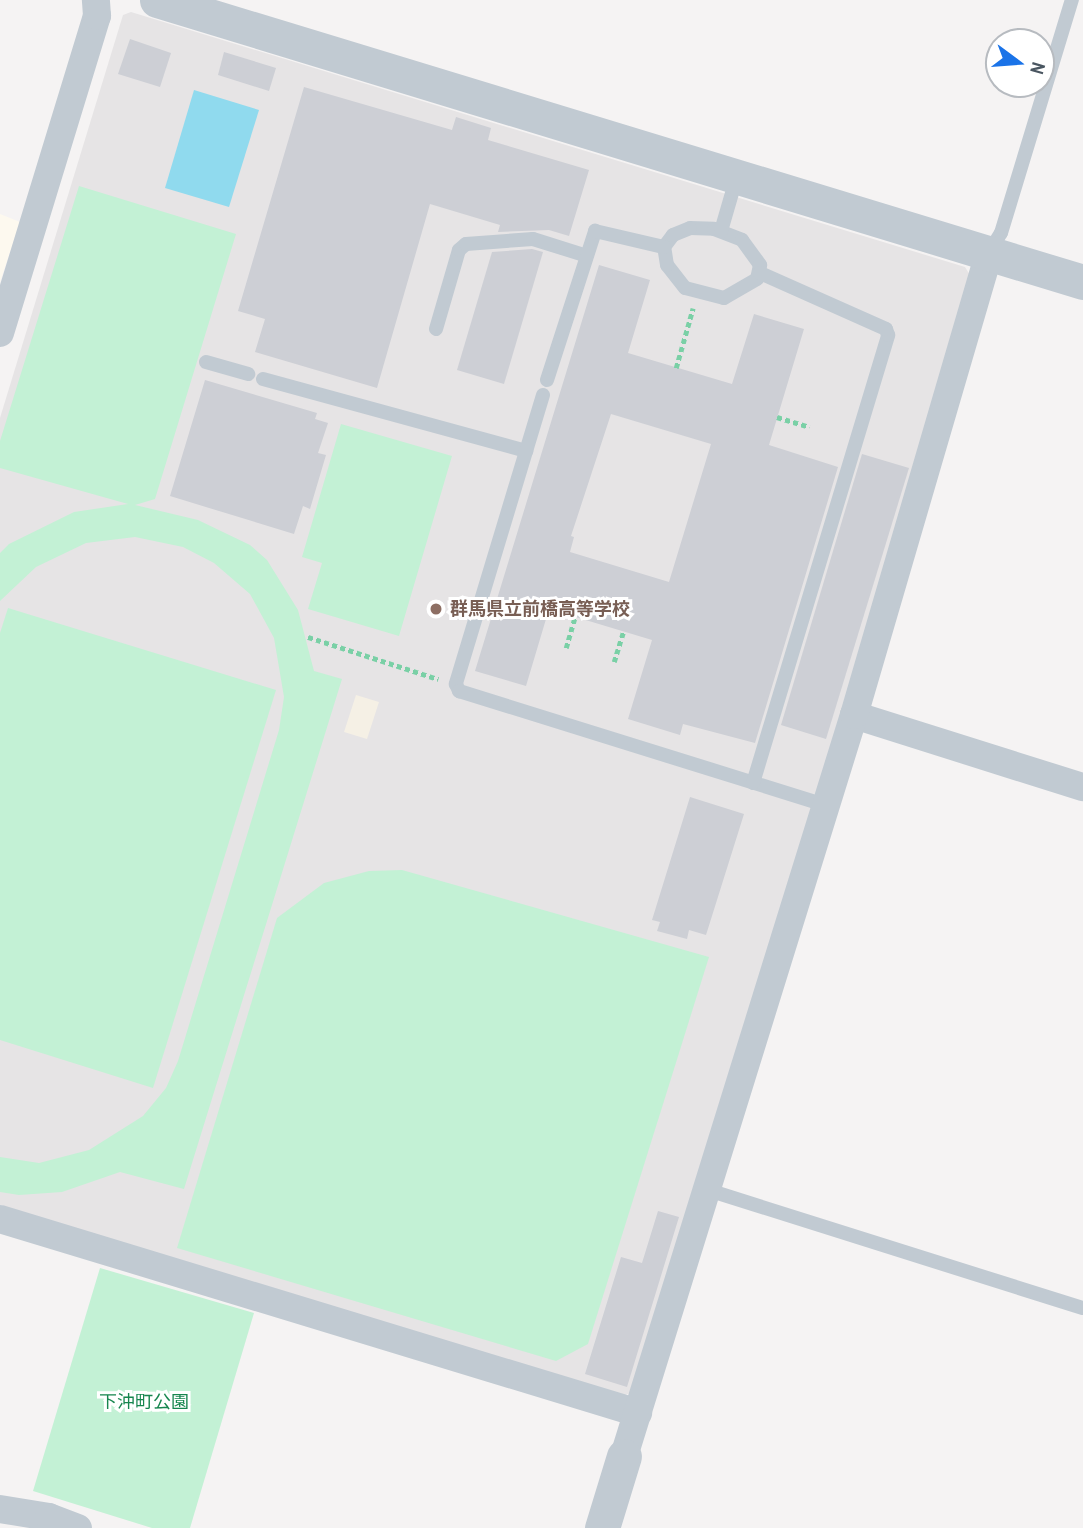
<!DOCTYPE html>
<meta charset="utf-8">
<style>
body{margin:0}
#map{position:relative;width:1083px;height:1528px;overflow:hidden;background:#f5f3f3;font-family:"Archivo Narrow","Noto Sans JP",sans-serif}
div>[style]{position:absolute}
.commercial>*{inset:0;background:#fdf9ef}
.education>*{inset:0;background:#e6e4e5}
.green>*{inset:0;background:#c3f1d5}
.sand>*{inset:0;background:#f5f0e5}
.water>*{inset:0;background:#90daee}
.building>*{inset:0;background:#cdcfd5}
.path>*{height:4.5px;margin-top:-2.25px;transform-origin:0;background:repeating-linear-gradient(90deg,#7ad0a6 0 5px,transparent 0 8.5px)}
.service>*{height:14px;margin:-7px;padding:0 7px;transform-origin:7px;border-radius:7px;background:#c1cad2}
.minor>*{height:28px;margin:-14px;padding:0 14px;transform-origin:14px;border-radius:14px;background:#c1cad2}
.tertiary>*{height:35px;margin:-17.5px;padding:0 17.5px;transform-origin:17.5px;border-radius:17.5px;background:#c1cad2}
.dots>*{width:19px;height:19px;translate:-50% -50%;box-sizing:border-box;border:4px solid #fff;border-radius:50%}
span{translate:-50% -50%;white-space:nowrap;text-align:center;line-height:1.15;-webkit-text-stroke:6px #fff;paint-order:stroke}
.education-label{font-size:18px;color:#785e54;font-weight:700}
.left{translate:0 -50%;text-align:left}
.park-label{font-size:18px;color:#17864f}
.north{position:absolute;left:985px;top:28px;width:70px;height:70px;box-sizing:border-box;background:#fff;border:2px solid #b7bbc0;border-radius:50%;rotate:106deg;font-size:19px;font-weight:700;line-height:28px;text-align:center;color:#4a5661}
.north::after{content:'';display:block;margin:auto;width:24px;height:32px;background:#1a73e8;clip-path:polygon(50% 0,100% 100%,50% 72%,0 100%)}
</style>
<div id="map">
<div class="commercial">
<i style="clip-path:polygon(0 214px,20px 222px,0 282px)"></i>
</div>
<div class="education">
<i style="clip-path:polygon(131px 12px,965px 267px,973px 280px,633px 1392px,620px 1397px,0 1205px,0 418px,123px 15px)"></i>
</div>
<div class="green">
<i style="clip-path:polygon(79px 186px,236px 234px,155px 499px,135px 505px,198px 520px,250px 545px,267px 560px,298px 610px,314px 671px,342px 679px,184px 1189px,120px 1172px,62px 1192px,19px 1195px,0 1192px,0 1157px,39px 1163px,89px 1150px,143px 1116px,166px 1088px,178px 1061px,279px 730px,284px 697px,274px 638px,250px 594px,214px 563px,183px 547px,135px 537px,86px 543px,36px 567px,0 601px,0 553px,9px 544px,74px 512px,128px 504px,0 468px,0 441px)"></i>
<i style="clip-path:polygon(341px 424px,452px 456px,399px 636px,308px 609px,322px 563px,302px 557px)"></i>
<i style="clip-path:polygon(8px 608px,276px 690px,153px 1088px,0 1040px,0 633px)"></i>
<i style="clip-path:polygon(402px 870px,709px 957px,588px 1344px,556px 1361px,177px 1248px,277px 918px,324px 883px,369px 871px)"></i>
<i style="clip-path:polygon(100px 1268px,254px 1313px,190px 1528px,152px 1528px,33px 1491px)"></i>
</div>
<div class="sand">
<i style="clip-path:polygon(356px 695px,379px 702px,367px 739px,344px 732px)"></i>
</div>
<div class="water">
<i style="clip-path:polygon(194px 90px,259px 110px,229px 207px,165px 188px)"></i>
</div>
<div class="building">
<i style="clip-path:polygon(130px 39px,171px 53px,160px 87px,118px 74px)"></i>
<i style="clip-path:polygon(224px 52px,276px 68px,269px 91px,218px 75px)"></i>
<i style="clip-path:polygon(304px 87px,452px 130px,456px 117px,491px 128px,488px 140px,589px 170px,569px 236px,549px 230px,498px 232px,500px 225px,430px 204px,377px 388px,255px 352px,265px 319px,238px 311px)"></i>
<i style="clip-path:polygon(532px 249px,543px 252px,504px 384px,457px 370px,492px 252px)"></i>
<i style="clip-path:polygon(evenodd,599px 265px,650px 280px,628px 353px,732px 384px,754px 314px,804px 329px,769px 445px,838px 467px,755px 743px,683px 724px,680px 735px,628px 719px,652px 640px,549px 609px,526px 686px,475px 671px,599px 265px,611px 414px,711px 444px,669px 582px,570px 552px,574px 537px,571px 536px,611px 414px)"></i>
<i style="clip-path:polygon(205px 380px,317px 413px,315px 419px,328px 423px,318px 453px,326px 455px,310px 509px,303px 506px,294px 534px,170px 496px)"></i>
<i style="clip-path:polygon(862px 454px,909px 468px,826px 739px,781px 725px)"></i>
<i style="clip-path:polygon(690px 797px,744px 814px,706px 935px,689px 930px,687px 939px,657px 931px,660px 922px,652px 920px)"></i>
<i style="clip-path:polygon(658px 1211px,679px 1217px,627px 1387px,585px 1374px,621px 1257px,642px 1263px)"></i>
</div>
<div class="path">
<i style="left:676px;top:368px;width:62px;rotate:-74.2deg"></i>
<i style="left:777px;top:417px;width:34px;rotate:17deg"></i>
<i style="left:308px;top:637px;width:137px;rotate:17.9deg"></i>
<i style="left:566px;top:648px;width:32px;rotate:-74deg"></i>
<i style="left:614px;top:662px;width:31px;rotate:-73deg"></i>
</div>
<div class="service">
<i style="left:690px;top:228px;width:24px;rotate:2deg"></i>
<i style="left:714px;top:229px;width:30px;rotate:21deg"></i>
<i style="left:742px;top:240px;width:31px;rotate:54deg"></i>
<i style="left:760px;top:265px;width:14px;rotate:102deg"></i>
<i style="left:757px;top:279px;width:38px;rotate:150deg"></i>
<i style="left:724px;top:298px;width:40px;rotate:-165.6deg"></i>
<i style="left:685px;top:288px;width:29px;rotate:-128deg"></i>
<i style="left:667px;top:265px;width:18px;rotate:-99deg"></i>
<i style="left:664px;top:247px;width:15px;rotate:-53deg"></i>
<i style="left:673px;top:235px;width:18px;rotate:-22deg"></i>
<i style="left:721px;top:231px;width:57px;rotate:-73.8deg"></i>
<i style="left:989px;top:252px;width:22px;rotate:-58deg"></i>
<i style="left:1001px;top:233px;width:244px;rotate:-73.1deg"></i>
<i style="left:436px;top:329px;width:82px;rotate:-73.8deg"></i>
<i style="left:459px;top:250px;width:9px;rotate:-41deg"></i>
<i style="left:466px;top:244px;width:67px;rotate:-4.3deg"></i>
<i style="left:533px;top:239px;width:53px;rotate:17.4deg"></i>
<i style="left:206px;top:362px;width:44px;rotate:15.9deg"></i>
<i style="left:263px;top:379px;width:273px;rotate:15.3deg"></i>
<i style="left:547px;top:380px;width:157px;rotate:-72.1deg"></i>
<i style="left:595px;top:231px;width:71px;rotate:13.1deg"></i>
<i style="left:543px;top:395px;width:302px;rotate:106.8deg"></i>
<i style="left:456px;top:684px;width:8px;rotate:67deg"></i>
<i style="left:459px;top:691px;width:384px;rotate:17.3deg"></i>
<i style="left:753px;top:783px;width:468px;rotate:-73.2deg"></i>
<i style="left:888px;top:335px;width:6px;rotate:-108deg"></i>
<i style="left:886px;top:329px;width:138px;rotate:-156deg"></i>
<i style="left:705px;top:1189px;width:396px;rotate:17.5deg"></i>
</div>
<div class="minor">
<i style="left:0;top:333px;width:332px;rotate:-73deg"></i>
<i style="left:97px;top:16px;width:16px;rotate:-94deg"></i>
<i style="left:854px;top:715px;width:240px;rotate:17.5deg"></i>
<i style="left:0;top:1219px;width:667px;rotate:16.91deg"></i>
<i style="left:624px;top:1456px;width:776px;rotate:-72.76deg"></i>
<i style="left:854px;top:715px;width:481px;rotate:-73.7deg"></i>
<i style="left:0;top:1509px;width:50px;rotate:9.3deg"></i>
<i style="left:49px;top:1517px;width:31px;rotate:21deg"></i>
</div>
<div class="tertiary">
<i style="left:157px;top:0;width:968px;rotate:16.94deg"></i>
<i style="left:602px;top:1528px;width:75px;rotate:-73deg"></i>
</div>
<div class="dots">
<i style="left:436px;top:609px;background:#8d6e63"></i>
</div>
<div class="education-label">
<span class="left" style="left:450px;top:609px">群馬県立前橋高等学校</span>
</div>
<div class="park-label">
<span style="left:144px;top:1402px">下沖町公園</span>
</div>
<div class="north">N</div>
</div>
